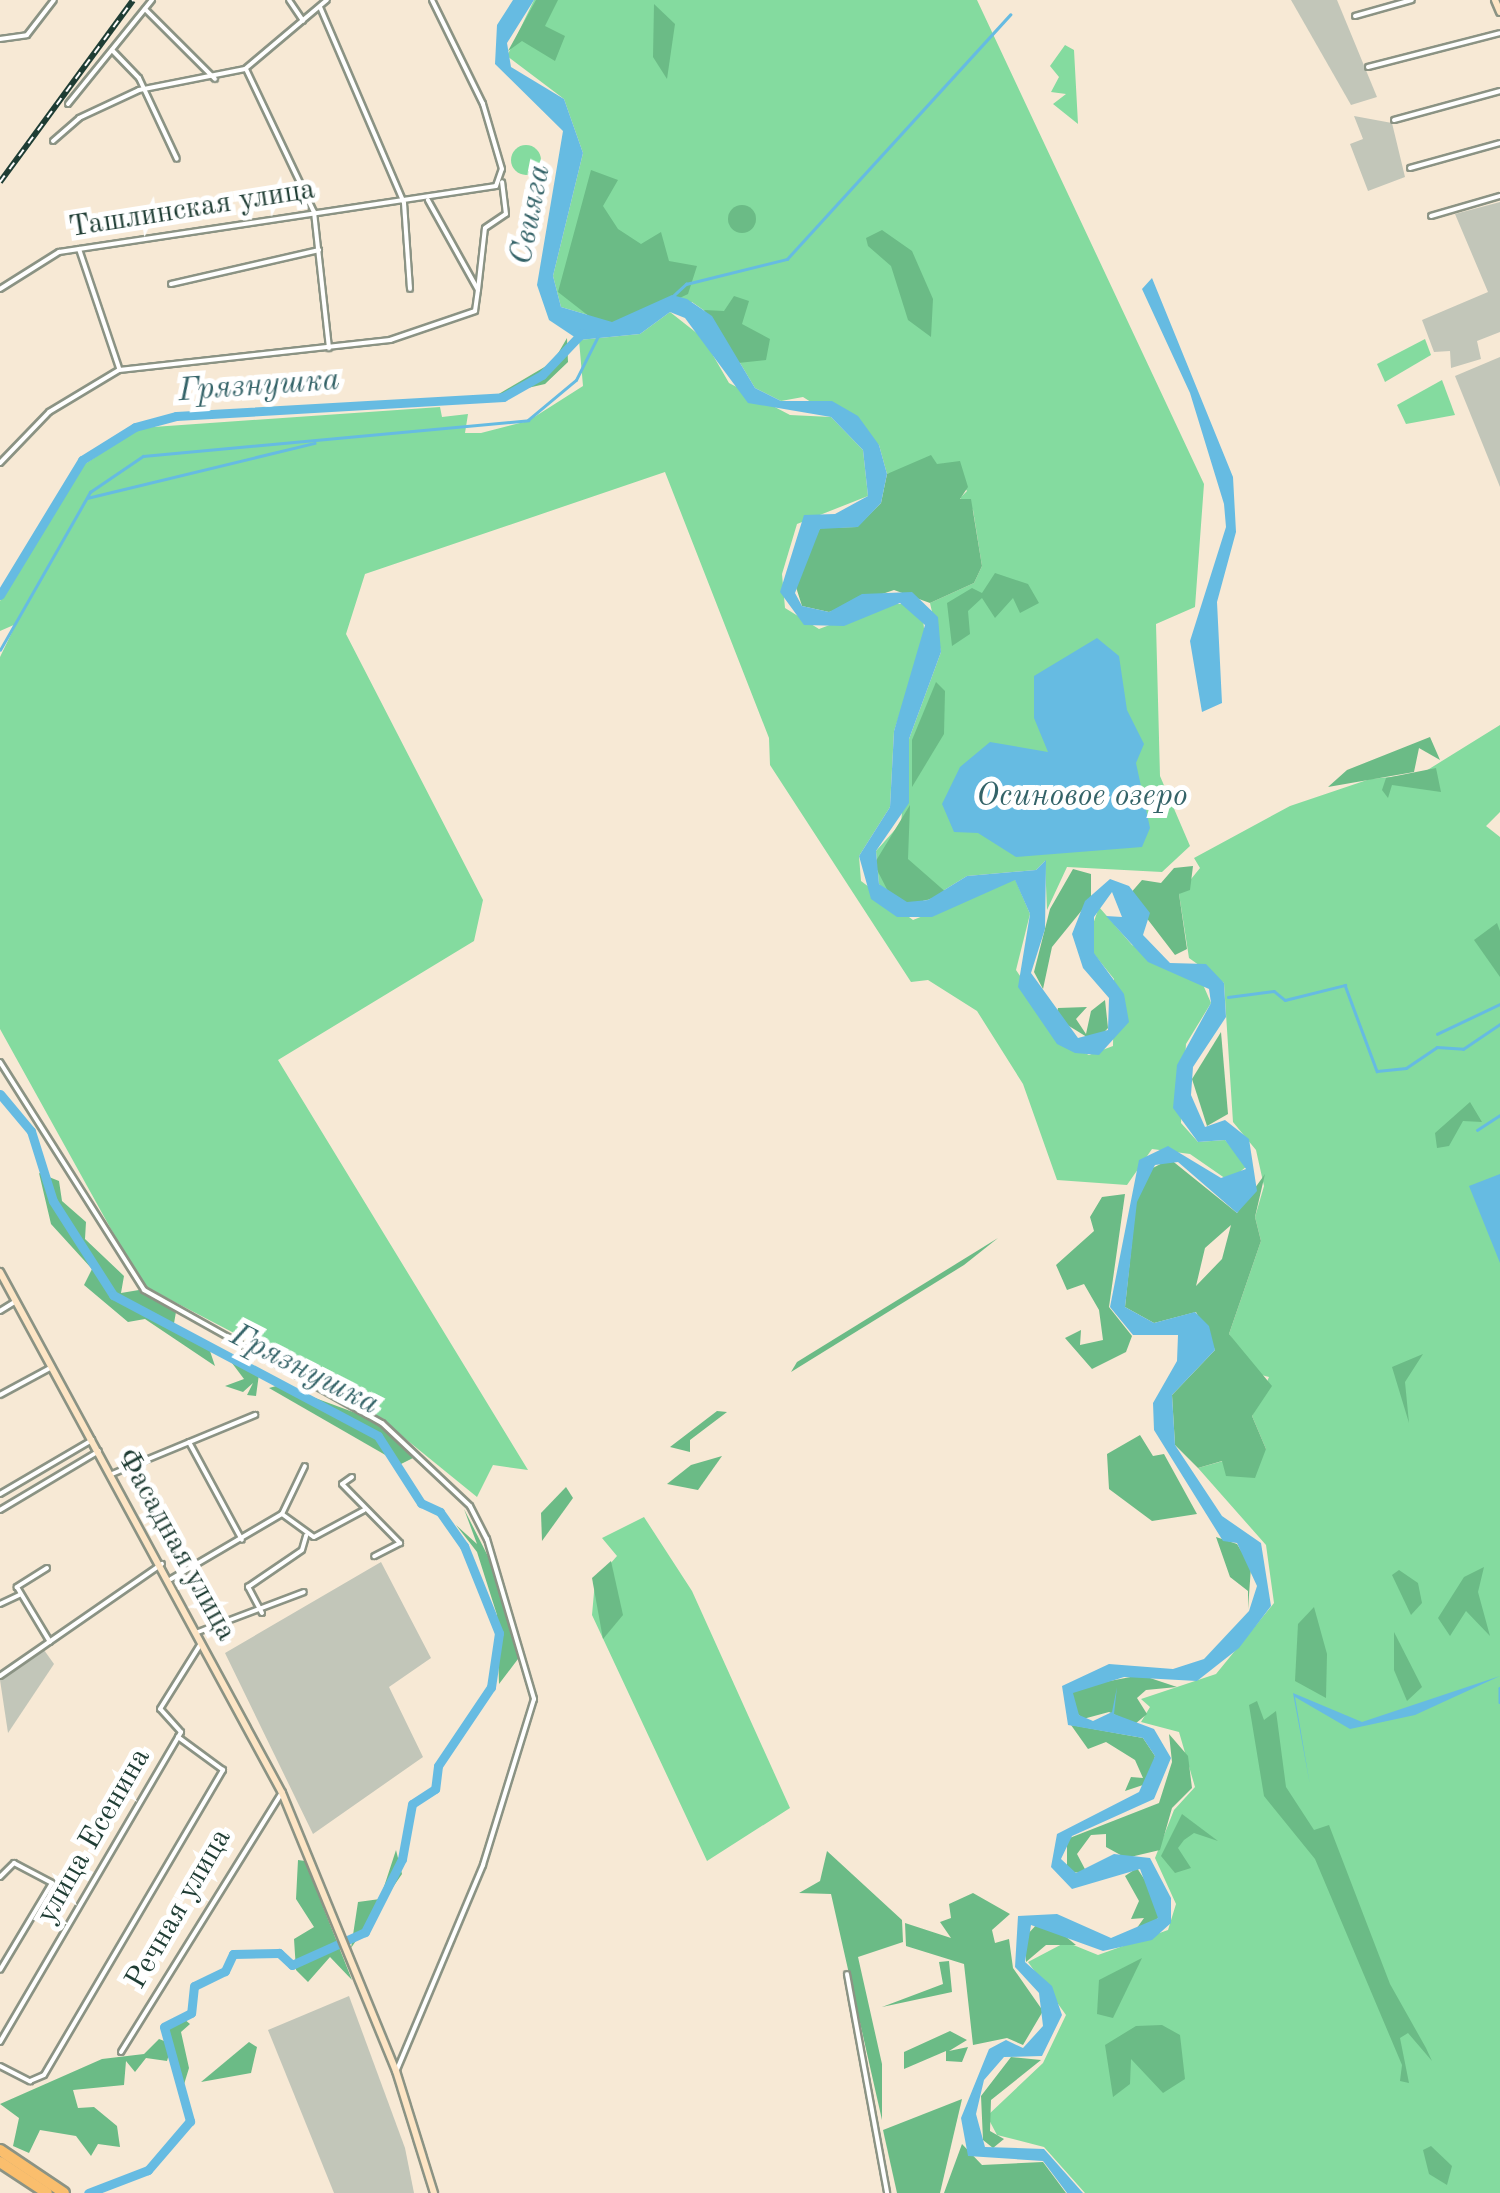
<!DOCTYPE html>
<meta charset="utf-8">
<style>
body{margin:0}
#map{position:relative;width:1500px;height:2193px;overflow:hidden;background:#f7e9d5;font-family:"Old Standard TT",serif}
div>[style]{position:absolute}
.industrial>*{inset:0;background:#c2c6b9}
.green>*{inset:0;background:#84db9f}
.round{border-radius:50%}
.forest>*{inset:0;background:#6bbb86}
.water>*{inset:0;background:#66bbe2}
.stream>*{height:2.5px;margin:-1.25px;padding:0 1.25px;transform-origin:1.25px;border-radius:1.25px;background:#66bbe2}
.river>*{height:9px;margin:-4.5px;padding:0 4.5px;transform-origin:4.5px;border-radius:4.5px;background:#66bbe2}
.roads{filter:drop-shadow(2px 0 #8b9384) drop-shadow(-2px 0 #8b9384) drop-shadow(0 2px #8b9384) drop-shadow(0 -2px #8b9384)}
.street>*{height:4px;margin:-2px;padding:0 2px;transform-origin:2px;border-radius:2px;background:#fff}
.secondary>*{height:6px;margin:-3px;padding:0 3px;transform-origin:3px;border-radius:3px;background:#fde5c5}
.highway>*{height:10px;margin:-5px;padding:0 5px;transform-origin:5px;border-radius:5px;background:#fabe6d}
.rail>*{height:6px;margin-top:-3px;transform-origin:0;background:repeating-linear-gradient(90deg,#fff 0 8px,#1f3d34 0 16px);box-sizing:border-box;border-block:2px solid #1f3d34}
span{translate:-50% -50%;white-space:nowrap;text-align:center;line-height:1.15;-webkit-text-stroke:10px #fff;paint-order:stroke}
.street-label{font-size:30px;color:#1f3d34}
.water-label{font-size:32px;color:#346368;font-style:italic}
</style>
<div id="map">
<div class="industrial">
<i style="clip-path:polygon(1291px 0,1337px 0,1377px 97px,1351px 105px)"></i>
<i style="clip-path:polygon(1354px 116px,1392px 123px,1405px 177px,1368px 191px,1350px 144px,1363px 139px)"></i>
<i style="clip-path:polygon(1500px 202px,1500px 332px,1477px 341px,1481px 359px,1451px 368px,1450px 351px,1434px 352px,1422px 320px,1488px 292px,1455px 214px)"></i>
<i style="clip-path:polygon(1500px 357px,1500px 487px,1455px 376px)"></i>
<i style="clip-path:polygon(381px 1562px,431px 1658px,389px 1687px,423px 1757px,313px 1834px,225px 1653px)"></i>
<i style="clip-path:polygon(44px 1650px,54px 1664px,8px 1733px,0 1680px)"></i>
<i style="clip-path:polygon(349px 1996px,405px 2148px,414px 2193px,334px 2193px,268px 2030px)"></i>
</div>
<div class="green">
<i style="clip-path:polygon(534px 0,977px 0,1204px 484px,1195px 607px,1156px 624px,1160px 776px,1190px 846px,1162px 872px,1067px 867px,1047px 910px,1045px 861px,1036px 870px,967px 876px,928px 900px,892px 897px,879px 884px,876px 851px,901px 823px,909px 739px,941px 652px,930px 603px,974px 583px,982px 566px,973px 510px,960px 498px,967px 491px,948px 463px,887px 474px,879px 445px,803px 397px,781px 401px,755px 388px,712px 316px,692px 302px,612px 322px,561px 307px,553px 276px,583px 153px,564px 99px,507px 56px)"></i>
<i style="clip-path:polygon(1065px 45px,1074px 50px,1078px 124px,1053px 104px,1066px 94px,1051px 92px,1059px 77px,1050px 66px)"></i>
<i class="round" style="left:511px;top:145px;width:30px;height:30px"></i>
<i style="clip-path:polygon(670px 312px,703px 338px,729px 383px,790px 415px,831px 417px,863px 450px,868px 496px,797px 524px,782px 574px,785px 608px,819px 629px,886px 604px,908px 604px,923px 618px,925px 639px,894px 731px,890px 807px,859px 856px,861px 881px,913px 920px,1015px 879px,1030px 914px,1016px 970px,1066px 1044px,1089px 1055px,1113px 1046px,1114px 979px,1094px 954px,1091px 930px,1099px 907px,1132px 945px,1201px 980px,1211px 1003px,1186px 1044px,1181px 1123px,1198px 1142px,1225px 1140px,1247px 1166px,1229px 1181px,1190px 1154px,1152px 1149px,1127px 1185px,1057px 1180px,1023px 1084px,977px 1011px,928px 980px,911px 982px,770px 765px,769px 738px,665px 472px,365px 574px,346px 634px,483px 900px,474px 941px,278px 1060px,528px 1470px,493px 1465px,477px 1497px,349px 1393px,142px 1285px,0 1029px,0 657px,16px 624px,0 631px,0 601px,79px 468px,139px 428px,440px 407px,442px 417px,468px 414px,465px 433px,481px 433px,528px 421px,583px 386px,579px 340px,640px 334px)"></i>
<i style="clip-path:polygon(1425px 339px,1431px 355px,1385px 382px,1377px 364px)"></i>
<i style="clip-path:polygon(1442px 380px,1455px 415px,1406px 424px,1397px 405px)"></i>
<i style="clip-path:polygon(1500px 725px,1500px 812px,1486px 826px,1500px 837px,1500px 2193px,1085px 2193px,1044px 2147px,997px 2135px,987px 2116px,1043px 2063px,1066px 2015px,1028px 1962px,1066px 1942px,1098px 1955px,1168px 1930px,1176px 1904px,1155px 1858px,1174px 1810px,1195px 1787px,1179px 1732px,1141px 1722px,1150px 1707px,1141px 1699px,1216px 1674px,1274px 1603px,1266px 1545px,1198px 1468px,1266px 1449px,1252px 1416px,1269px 1377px,1254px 1373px,1229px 1334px,1261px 1241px,1255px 1217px,1264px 1186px,1256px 1150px,1233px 1122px,1224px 983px,1189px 958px,1179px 894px,1200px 868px,1194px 858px,1290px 806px,1370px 779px,1421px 774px)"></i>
<i style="clip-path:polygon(644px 1517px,692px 1591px,790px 1808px,707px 1861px,592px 1615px,595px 1581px,617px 1556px,602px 1538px)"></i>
</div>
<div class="forest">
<i style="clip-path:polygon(536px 0,558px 0,545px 26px,565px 36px,555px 61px,522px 41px,508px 51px)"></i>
<i style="clip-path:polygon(654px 4px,675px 24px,667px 79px,653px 57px)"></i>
<i style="clip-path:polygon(591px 170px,618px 180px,603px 206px,618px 229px,641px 244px,661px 232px,669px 261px,697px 266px,688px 294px,630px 322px,599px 324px,558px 292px)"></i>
<i class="round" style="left:728px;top:205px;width:28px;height:28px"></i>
<i style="clip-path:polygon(882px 230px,912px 251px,933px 299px,931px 337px,908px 320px,891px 266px,868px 246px,866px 238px)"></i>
<i style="clip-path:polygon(734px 296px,749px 301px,742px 324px,770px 339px,766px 360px,738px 363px,704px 310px,724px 311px)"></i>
<i style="clip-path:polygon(567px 338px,568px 362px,545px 384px,497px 395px,553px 362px)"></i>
<i style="clip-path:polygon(931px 455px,937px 464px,960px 461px,968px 487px,960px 499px,971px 499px,982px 566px,974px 583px,930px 603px,894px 590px,829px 612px,802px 606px,795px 584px,820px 528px,857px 527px,881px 503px,887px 474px)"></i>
<i style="clip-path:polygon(995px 573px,1028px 584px,1039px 603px,1020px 613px,1013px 598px,995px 618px,982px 598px,968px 611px,970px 634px,952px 646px,947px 603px,972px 588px,982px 593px)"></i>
<i style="clip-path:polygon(936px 682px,945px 691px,944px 734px,912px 787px,912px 740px)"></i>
<i style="clip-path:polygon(1430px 737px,1440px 760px,1419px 748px,1414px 772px,1328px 787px,1347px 770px)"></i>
<i style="clip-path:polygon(1436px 768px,1441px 792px,1392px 785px,1388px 798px,1382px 790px,1386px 778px)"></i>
<i style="clip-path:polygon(910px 805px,908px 859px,948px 894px,908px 905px,892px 899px,874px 864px)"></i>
<i style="clip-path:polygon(1193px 866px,1190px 890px,1179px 894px,1187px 949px,1175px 955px,1129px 895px,1142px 880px,1161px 883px,1174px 868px)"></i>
<i style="clip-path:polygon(1073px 869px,1091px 874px,1091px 899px,1052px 947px,1043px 989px,1034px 972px,1050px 909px)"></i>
<i style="clip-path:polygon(1497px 923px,1500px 931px,1500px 977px,1474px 940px)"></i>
<i style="clip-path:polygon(1105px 1000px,1108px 1028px,1095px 1042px,1056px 1018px,1058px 1008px,1087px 1007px,1076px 1019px,1086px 1034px,1091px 1011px)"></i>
<i style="clip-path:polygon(1221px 1032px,1228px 1114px,1207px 1126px,1192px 1079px)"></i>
<i style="clip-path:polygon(1470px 1102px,1482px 1122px,1463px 1121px,1449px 1146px,1437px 1148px,1435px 1133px)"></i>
<i style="clip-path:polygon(evenodd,1170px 1159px,1237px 1213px,1265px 1174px,1255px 1217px,1261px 1241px,1229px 1334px,1272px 1386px,1252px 1416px,1266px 1449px,1255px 1478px,1226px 1476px,1222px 1461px,1198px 1468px,1175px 1445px,1172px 1395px,1215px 1350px,1196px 1312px,1154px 1323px,1125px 1307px,1136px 1202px,1149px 1170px,1170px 1159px,1231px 1225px,1222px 1259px,1196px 1286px,1205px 1248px,1231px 1225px)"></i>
<i style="clip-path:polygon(39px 1173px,59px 1181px,62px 1201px,86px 1222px,85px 1239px,124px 1276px,121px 1293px,139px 1290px,176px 1312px,173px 1329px,209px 1348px,215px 1366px,145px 1319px,128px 1322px,84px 1285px,92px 1269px,51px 1224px)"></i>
<i style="clip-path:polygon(1125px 1194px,1109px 1307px,1132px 1336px,1126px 1352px,1092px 1369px,1065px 1338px,1081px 1330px,1080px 1345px,1103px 1340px,1099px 1310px,1084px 1284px,1067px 1290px,1056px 1265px,1094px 1231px,1090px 1217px,1102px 1197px)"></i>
<i style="clip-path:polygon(998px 1238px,964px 1265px,791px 1372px,797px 1362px)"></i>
<i style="clip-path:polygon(1423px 1354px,1405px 1382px,1409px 1423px,1392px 1367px)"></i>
<i style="clip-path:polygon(229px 1359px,259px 1374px,256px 1396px,247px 1395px,253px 1383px,243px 1392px,225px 1386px,244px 1379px)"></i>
<i style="clip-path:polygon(280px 1385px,372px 1419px,413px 1458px,401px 1464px,269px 1388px)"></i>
<i style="clip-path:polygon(717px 1411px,727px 1412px,690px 1440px,690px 1452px,670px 1447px)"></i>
<i style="clip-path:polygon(1140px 1435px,1153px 1456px,1164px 1454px,1197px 1514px,1152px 1521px,1109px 1489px,1107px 1454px)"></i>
<i style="clip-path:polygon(722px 1456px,698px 1490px,667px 1484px,691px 1465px)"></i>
<i style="clip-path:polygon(566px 1487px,573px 1498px,542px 1541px,541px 1513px)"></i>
<i style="clip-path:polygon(464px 1509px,499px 1578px,521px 1655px,499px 1684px,497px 1615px,477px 1552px,456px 1525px,477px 1544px)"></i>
<i style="clip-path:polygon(1216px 1537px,1237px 1544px,1251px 1567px,1248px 1609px,1248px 1591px,1230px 1577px)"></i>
<i style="clip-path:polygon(611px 1561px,623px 1615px,603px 1639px,592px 1578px)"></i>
<i style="clip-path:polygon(1484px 1567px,1478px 1592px,1490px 1636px,1466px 1611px,1450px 1636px,1438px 1618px,1464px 1577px)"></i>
<i style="clip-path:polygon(1399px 1570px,1418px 1583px,1422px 1603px,1411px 1615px,1392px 1575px)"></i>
<i style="clip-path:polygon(1314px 1607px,1327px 1654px,1326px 1698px,1295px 1681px,1298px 1624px)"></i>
<i style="clip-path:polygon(1394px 1632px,1422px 1687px,1407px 1701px,1394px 1670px)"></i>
<i style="clip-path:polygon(1141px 1675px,1177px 1687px,1146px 1690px,1137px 1698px,1147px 1714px,1135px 1724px,1109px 1712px,1083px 1719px,1072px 1708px,1073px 1688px)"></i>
<i style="clip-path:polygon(1257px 1701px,1264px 1720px,1276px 1711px,1286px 1787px,1314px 1830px,1329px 1825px,1390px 1984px,1426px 2048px,1432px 2061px,1408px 2033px,1400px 2038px,1409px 2083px,1400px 2081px,1402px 2065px,1315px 1859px,1264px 1796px,1249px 1705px)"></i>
<i style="clip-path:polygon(1071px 1725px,1143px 1738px,1155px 1756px,1149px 1783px,1125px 1791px,1131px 1777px,1143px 1778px,1135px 1760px,1106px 1742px,1088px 1749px)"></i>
<i style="clip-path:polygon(1169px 1734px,1188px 1756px,1192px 1788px,1172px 1808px,1160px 1850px,1126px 1858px,1106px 1847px,1106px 1834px,1091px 1835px,1077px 1854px,1087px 1873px,1067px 1872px,1067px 1839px,1159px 1803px,1172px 1762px)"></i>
<i style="clip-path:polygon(1182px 1814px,1218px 1841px,1194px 1833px,1184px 1840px,1178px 1848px,1191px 1868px,1175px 1873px,1161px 1856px)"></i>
<i style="clip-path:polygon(396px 1850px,402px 1874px,351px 1948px,358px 1902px,380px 1899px)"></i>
<i style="clip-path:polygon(827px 1851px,902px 1920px,903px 1942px,858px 1957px,882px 2064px,882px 2120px,831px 1894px,799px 1893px,820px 1881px)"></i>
<i style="clip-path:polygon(298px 1860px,305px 1861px,352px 1980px,330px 1957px,308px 1982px,296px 1970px,294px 1939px,314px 1927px,296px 1899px)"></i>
<i style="clip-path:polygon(1137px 1868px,1163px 1908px,1153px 1927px,1134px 1932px,1144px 1918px,1131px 1919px,1139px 1901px,1125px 1876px)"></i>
<i style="clip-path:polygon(973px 1893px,1010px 1914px,992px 1930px,995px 1943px,1009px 1939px,1013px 1968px,1043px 2011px,1023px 2045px,1007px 2038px,973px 2045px,964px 1964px,906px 1946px,905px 1923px,951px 1938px,940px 1922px,951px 1918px,949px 1904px)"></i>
<i style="clip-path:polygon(1039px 1922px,1060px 1932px,1076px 1945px,1046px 1945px,1026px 1962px,1025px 1937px)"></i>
<i style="clip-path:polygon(1142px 1958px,1113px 2018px,1097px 2014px,1099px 1980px)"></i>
<i style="clip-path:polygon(949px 1961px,952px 1992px,882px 2007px,943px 1984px,939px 1962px)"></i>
<i style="clip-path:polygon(184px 2019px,190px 2024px,181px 2032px,189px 2068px,182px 2091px,165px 2027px)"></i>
<i style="clip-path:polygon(1162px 2025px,1180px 2035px,1185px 2079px,1163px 2093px,1131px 2059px,1130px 2084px,1113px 2097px,1105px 2045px,1136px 2026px)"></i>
<i style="clip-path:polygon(950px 2031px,967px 2040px,949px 2051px,968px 2047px,962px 2062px,946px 2061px,946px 2051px,904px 2069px,904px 2052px)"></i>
<i style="clip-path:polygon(159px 2039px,172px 2044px,167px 2061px,146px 2058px,135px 2072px,126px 2061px,124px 2085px,73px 2090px,78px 2108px,94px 2107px,117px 2126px,120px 2147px,98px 2144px,91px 2156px,76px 2136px,40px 2130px,29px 2153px,13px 2146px,19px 2118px,0 2104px,102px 2059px,144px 2054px)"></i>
<i style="clip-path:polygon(249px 2042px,257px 2047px,251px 2073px,201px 2082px)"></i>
<i style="clip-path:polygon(1011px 2057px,1041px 2060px,991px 2100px,990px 2131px,1004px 2139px,993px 2148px,983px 2140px,981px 2096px)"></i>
<i style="clip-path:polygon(962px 2099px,940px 2193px,897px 2193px,883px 2130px)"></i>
<i style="clip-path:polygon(962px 2144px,982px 2165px,1043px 2162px,1066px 2193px,944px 2193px)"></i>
<i style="clip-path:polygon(1431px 2146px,1452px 2166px,1447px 2185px,1429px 2174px,1423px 2150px)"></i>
</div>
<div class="water">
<i style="clip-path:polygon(513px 0,534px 0,507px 43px,511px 67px,564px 99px,583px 153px,553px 276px,561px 307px,612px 322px,672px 295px,687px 299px,712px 316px,755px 388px,781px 401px,832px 401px,858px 416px,879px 445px,887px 474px,881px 503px,858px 527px,820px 529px,795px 593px,802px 606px,829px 612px,862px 594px,912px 592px,938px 617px,941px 652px,909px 739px,909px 803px,876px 851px,879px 884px,907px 902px,928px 900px,967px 876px,1036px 870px,1046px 860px,1045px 929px,1031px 973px,1078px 1038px,1108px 1030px,1109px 998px,1083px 968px,1072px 934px,1085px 901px,1110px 879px,1129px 886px,1150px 913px,1143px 935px,1170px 963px,1206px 964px,1224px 983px,1226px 1017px,1193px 1067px,1191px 1095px,1205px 1127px,1225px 1120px,1249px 1139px,1257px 1191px,1237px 1213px,1178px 1162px,1155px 1165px,1137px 1202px,1125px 1307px,1154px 1323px,1195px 1312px,1209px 1326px,1215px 1350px,1172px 1395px,1175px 1445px,1222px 1516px,1261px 1543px,1271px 1606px,1239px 1648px,1197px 1681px,1124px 1677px,1073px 1693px,1079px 1715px,1093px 1721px,1112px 1712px,1117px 1687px,1114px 1714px,1154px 1729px,1171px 1758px,1154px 1799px,1072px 1836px,1061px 1859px,1076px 1873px,1114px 1854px,1150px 1858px,1171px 1898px,1171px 1923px,1152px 1940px,1103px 1951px,1031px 1925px,1025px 1962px,1052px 1986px,1062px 2015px,1042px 2056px,1004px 2057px,984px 2080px,976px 2114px,985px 2147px,1044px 2149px,1083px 2193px,1067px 2193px,1043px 2161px,968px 2156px,961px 2118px,989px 2049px,1006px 2040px,1023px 2048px,1043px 2026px,1039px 1993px,1015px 1967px,1018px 1916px,1057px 1914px,1111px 1938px,1158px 1918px,1140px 1869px,1072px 1889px,1051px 1867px,1057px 1834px,1139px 1792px,1155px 1756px,1143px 1738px,1068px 1725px,1062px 1686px,1109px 1664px,1173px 1669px,1204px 1659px,1249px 1611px,1257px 1586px,1237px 1543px,1223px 1541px,1154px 1430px,1153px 1403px,1177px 1361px,1178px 1335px,1133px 1335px,1110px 1307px,1139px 1160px,1168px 1146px,1221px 1178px,1246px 1169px,1225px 1140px,1198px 1142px,1173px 1108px,1177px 1065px,1211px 1003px,1209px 989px,1148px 962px,1106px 916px,1122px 917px,1112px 892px,1094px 917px,1094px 953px,1124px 994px,1129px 1022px,1099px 1055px,1075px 1053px,1057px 1044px,1018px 987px,1030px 914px,1015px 880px,932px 917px,897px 917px,871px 899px,859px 856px,890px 807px,894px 731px,925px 625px,900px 603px,844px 626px,804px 625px,780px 592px,804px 515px,835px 514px,868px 496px,863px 450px,831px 417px,748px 403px,685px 318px,670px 312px,640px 334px,579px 340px,549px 320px,537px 285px,563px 131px,495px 64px,497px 25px)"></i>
<i style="clip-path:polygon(1152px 278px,1233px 477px,1236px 532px,1217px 602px,1222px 703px,1202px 712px,1190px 641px,1226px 527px,1224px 504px,1190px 393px,1142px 289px)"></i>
<i style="clip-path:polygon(1097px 638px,1119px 656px,1127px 710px,1144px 744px,1136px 763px,1150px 828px,1142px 847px,1016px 857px,978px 833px,954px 832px,942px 804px,960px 767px,990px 742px,1048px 752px,1034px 718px,1034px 676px)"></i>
<i style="clip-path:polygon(1500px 1174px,1500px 1263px,1469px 1186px)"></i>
<i style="clip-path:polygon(1500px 1676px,1415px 1715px,1350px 1729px,1295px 1697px,1310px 1785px,1293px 1693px,1362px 1722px)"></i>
</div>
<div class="stream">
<i style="left:673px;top:296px;width:18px;rotate:-43deg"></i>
<i style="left:686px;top:284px;width:104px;rotate:-13.9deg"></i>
<i style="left:787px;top:259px;width:331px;rotate:-47.6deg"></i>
<i style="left:87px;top:498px;width:234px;rotate:-13.6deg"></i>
<i style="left:0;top:650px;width:182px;rotate:-60.3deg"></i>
<i style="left:90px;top:492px;width:64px;rotate:-34.2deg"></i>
<i style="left:143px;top:456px;width:387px;rotate:-5.3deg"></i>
<i style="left:528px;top:420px;width:62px;rotate:-39.8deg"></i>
<i style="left:576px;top:380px;width:49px;rotate:-63.4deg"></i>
<i style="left:1228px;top:997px;width:46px;rotate:-7.4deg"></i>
<i style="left:1274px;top:991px;width:14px;rotate:39deg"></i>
<i style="left:1285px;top:1000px;width:62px;rotate:-14deg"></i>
<i style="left:1345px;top:985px;width:92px;rotate:69.6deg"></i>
<i style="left:1377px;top:1071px;width:29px;rotate:-6deg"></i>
<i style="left:1406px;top:1068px;width:37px;rotate:-34deg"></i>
<i style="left:1437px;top:1047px;width:26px;rotate:4deg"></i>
<i style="left:1463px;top:1049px;width:45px;rotate:-34deg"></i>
<i style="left:1437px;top:1034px;width:70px;rotate:-25.5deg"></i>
<i style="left:1477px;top:1130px;width:27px;rotate:-33deg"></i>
<i style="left:1500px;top:1688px;width:14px;rotate:90deg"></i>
</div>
<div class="river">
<i style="left:0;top:595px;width:158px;rotate:-58.7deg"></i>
<i style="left:82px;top:460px;width:62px;rotate:-31.9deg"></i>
<i style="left:135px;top:427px;width:42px;rotate:-15deg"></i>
<i style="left:176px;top:416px;width:328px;rotate:-3.3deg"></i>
<i style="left:503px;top:397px;width:45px;rotate:-29.4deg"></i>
<i style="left:542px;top:375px;width:58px;rotate:-46.4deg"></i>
<i style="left:0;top:1094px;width:48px;rotate:50deg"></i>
<i style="left:31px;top:1131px;width:73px;rotate:72.6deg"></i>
<i style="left:53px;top:1201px;width:112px;rotate:57.4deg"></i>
<i style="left:113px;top:1295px;width:300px;rotate:28deg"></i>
<i style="left:378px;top:1436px;width:80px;rotate:57.3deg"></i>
<i style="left:421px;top:1503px;width:21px;rotate:25deg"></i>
<i style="left:440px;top:1512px;width:42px;rotate:54.8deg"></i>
<i style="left:464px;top:1546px;width:94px;rotate:68.1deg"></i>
<i style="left:499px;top:1633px;width:55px;rotate:98.4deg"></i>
<i style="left:491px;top:1687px;width:95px;rotate:123.9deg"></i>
<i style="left:438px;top:1766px;width:23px;rotate:97deg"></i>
<i style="left:435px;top:1789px;width:27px;rotate:147deg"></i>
<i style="left:412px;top:1804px;width:56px;rotate:100.3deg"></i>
<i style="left:402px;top:1859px;width:82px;rotate:116.9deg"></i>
<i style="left:365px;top:1932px;width:80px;rotate:155.7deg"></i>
<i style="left:292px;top:1965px;width:18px;rotate:-137deg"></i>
<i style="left:279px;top:1953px;width:46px;rotate:178.8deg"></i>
<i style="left:233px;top:1954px;width:19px;rotate:115deg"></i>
<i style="left:225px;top:1971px;width:34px;rotate:154deg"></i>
<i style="left:194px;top:1986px;width:27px;rotate:96deg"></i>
<i style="left:191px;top:2013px;width:30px;rotate:153deg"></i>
<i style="left:164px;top:2027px;width:98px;rotate:74.5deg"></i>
<i style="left:190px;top:2121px;width:65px;rotate:130.6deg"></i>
<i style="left:148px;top:2170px;width:64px;rotate:159deg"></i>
</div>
<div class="roads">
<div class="street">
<i style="left:289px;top:0;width:25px;rotate:56deg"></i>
<i style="left:320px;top:7px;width:213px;rotate:66.8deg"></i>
<i style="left:404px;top:203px;width:86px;rotate:86deg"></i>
<i style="left:145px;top:9px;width:99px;rotate:45deg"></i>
<i style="left:1355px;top:16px;width:59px;rotate:-15.7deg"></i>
<i style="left:0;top:39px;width:27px;rotate:-8deg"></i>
<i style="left:27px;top:35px;width:44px;rotate:-52.4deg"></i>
<i style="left:112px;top:50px;width:39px;rotate:46deg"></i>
<i style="left:139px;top:78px;width:89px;rotate:64.9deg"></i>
<i style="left:1368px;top:67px;width:136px;rotate:-14.4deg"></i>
<i style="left:246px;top:69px;width:158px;rotate:64.6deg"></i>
<i style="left:314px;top:212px;width:137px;rotate:83.7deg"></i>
<i style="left:68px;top:104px;width:134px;rotate:-51.1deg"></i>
<i style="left:1394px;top:120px;width:110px;rotate:-15.3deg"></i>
<i style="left:53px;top:141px;width:35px;rotate:-41deg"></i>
<i style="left:79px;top:118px;width:66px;rotate:-25deg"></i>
<i style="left:139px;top:90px;width:108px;rotate:-11.2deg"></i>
<i style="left:245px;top:69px;width:107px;rotate:-40.1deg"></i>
<i style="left:1410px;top:168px;width:93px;rotate:-15.5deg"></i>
<i style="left:1431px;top:216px;width:72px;rotate:-16.2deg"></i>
<i style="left:79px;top:249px;width:126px;rotate:71.4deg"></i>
<i style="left:171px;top:284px;width:152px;rotate:-12.9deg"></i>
<i style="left:0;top:289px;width:70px;rotate:-32.1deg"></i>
<i style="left:59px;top:252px;width:442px;rotate:-8.6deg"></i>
<i style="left:496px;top:186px;width:18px;rotate:-71deg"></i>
<i style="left:502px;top:169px;width:68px;rotate:-106.3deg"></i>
<i style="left:483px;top:104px;width:116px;rotate:-116.1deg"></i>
<i style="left:478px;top:290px;width:62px;rotate:-83.6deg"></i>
<i style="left:485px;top:228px;width:25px;rotate:-34deg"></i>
<i style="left:506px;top:214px;width:32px;rotate:-97deg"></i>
<i style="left:0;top:463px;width:71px;rotate:-46.1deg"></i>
<i style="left:49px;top:412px;width:82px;rotate:-31deg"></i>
<i style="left:119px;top:370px;width:273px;rotate:-6.3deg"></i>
<i style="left:390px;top:340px;width:90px;rotate:-18.8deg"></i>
<i style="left:475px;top:311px;width:21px;rotate:-82deg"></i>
<i style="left:478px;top:290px;width:103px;rotate:-119.1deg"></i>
<i style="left:0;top:1062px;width:270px;rotate:57.7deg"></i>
<i style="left:144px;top:1290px;width:273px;rotate:29.2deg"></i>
<i style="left:382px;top:1423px;width:121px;rotate:43.3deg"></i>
<i style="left:470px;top:1506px;width:37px;rotate:63deg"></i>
<i style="left:487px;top:1539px;width:167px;rotate:73.6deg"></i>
<i style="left:534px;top:1699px;width:174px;rotate:107.1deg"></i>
<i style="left:483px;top:1865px;width:222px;rotate:112.8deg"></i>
<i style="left:0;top:1311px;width:19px;rotate:-32deg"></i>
<i style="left:0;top:1395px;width:59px;rotate:-28.3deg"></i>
<i style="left:189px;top:1442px;width:111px;rotate:61.6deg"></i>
<i style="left:112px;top:1474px;width:155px;rotate:-22.4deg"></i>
<i style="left:352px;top:1477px;width:12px;rotate:145deg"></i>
<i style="left:342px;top:1484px;width:83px;rotate:45.5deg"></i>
<i style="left:400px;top:1543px;width:29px;rotate:153deg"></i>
<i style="left:0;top:1494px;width:107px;rotate:-30.4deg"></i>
<i style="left:0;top:1510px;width:115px;rotate:-30.8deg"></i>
<i style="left:282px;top:1514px;width:39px;rotate:36deg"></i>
<i style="left:314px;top:1537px;width:57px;rotate:-28.4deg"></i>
<i style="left:47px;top:1568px;width:36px;rotate:148deg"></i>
<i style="left:17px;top:1587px;width:64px;rotate:59deg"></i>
<i style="left:171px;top:1579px;width:129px;rotate:-30.4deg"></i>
<i style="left:282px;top:1514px;width:53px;rotate:-64.4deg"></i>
<i style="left:0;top:1604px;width:23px;rotate:-25deg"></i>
<i style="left:262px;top:1613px;width:30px;rotate:-118deg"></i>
<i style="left:248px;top:1587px;width:65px;rotate:-34.4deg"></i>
<i style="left:302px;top:1550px;width:15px;rotate:-74deg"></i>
<i style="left:198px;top:1632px;width:113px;rotate:-20.7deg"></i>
<i style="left:0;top:1676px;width:197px;rotate:-34.7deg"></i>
<i style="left:0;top:1877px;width:20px;rotate:-45deg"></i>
<i style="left:14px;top:1863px;width:43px;rotate:27.8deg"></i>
<i style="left:52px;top:1883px;width:101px;rotate:120.9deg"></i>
<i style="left:847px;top:1974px;width:223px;rotate:79.6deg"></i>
<i style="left:0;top:2042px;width:359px;rotate:-59.7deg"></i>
<i style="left:181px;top:1732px;width:31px;rotate:-132deg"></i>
<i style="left:160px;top:1709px;width:75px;rotate:-58deg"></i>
<i style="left:121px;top:2052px;width:304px;rotate:-58.2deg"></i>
<i style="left:0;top:2066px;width:34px;rotate:27deg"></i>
<i style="left:30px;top:2081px;width:15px;rotate:-23deg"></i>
<i style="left:44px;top:2075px;width:354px;rotate:-59.6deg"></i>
<i style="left:223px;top:1770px;width:56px;rotate:-143.7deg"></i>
</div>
<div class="secondary">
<i style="left:1495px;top:0;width:13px;rotate:67deg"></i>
<i style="left:0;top:1272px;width:592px;rotate:61.57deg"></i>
<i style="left:282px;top:1793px;width:300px;rotate:67.7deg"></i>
<i style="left:396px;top:2071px;width:128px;rotate:72.7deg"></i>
</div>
<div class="highway">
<i style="left:0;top:2150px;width:77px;rotate:33.9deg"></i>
<i style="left:0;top:2162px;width:56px;rotate:33.4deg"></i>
</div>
</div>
<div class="rail">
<i style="left:0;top:182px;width:225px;rotate:-53.8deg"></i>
</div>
<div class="street-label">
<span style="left:192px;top:209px;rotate:-9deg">Ташлинская улица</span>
<span style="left:176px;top:1545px;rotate:61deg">Фасадная улица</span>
<span style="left:94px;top:1836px;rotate:-60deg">улица Есенина</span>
<span style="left:179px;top:1909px;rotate:-60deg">Речная улица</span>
</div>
<div class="water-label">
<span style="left:532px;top:215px;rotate:-79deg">Свияга</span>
<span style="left:259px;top:387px;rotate:-4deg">Грязнушка</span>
<span style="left:1082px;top:797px">Осиновое озеро</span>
<span style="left:304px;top:1371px;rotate:27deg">Грязнушка</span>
</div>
</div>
